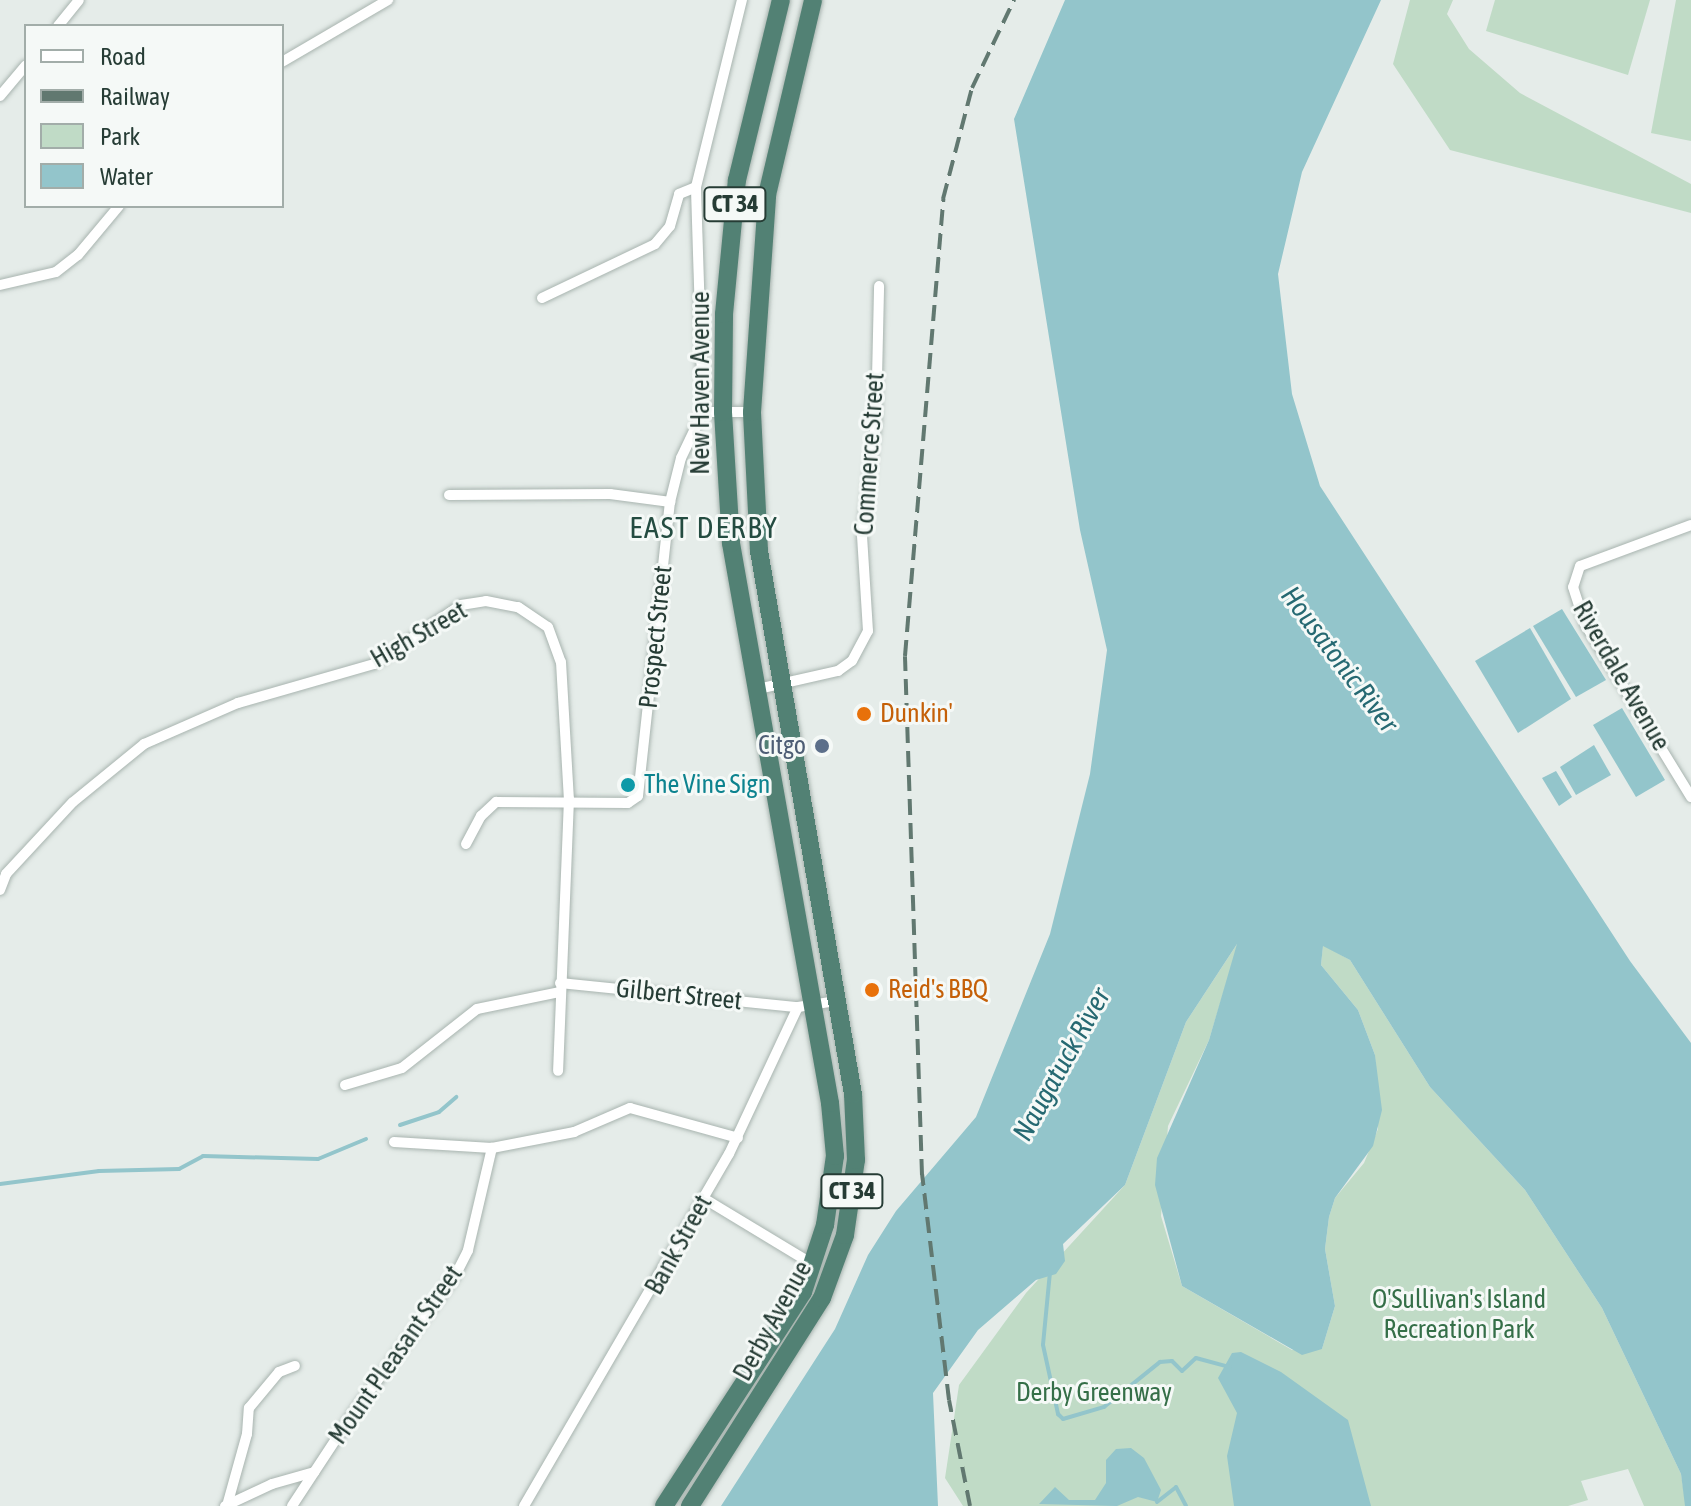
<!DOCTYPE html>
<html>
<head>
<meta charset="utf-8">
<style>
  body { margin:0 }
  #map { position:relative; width:1691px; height:1506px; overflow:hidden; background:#e5ece9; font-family:"Asap Condensed",sans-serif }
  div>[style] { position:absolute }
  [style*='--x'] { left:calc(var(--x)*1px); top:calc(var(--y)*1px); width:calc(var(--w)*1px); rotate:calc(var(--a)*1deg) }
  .green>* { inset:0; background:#c0dbc6 }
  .water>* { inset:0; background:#93c5cb }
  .stream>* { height:4px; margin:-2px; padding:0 2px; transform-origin:2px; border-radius:2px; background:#93c5cb }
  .roads { filter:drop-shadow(0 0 2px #a8b4af) drop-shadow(0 0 2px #a8b4af) }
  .minor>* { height:10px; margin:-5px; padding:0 5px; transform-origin:5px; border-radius:5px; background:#fff }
  .trunk>* { height:18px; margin:-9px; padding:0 9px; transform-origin:9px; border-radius:9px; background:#528174 }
  .rail>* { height:4px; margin-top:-2px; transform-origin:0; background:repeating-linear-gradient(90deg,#617870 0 16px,transparent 0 24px) }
  .dots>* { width:22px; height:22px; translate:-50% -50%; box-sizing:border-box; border:4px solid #f5f9f7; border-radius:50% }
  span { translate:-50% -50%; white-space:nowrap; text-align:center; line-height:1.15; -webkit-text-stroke:6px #f5f9f7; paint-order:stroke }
  .shield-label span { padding:2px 6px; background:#f5f9f7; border:2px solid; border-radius:6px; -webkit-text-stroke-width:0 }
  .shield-label { font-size:24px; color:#263c35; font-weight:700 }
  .street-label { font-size:26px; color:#263c35 }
  .food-label { font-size:26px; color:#c56008 }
  .left { translate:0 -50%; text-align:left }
  .service-label { font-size:26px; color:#4e5e75 }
  .right { translate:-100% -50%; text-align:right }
  .culture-label { font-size:26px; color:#0d838f }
  .park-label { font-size:26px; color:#356f48 }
  .water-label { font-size:28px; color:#266972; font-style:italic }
  .quarter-label { font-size:30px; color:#244c41; letter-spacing:2px }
  .legend { position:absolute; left:24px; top:24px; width:260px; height:184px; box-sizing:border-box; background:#f5f9f7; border:2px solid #a2ada9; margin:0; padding:10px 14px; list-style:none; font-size:24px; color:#263c35 }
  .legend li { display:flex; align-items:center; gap:16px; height:40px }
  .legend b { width:40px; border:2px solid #a2ada9 }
</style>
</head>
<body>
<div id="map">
  <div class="green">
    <div style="clip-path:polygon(1410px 0,1453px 0,1447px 14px,1469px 49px,1520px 93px,1691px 184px,1691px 213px,1450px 150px,1393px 64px)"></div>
    <div style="clip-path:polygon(1495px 0,1650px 0,1628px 75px,1486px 31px)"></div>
    <div style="clip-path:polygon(1676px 0,1691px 0,1691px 141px,1651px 133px)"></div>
    <div style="clip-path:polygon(1239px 941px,1209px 1040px,1168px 1126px,1161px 1216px,1182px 1286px,1292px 1350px,1322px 1349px,1335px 1306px,1325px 1249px,1329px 1217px,1335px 1198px,1364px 1163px,1378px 1129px,1375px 1055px,1358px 1010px,1321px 965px,1323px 945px,1350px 960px,1430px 1087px,1525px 1190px,1602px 1308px,1681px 1474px,1686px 1506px,1644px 1506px,1628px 1469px,1581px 1481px,1588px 1500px,1568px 1506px,963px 1506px,945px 1478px,959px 1385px,1026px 1293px,1125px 1185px,1186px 1022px)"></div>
  </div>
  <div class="water">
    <div style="clip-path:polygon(1065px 0,1381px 0,1302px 172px,1278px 274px,1292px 394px,1320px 486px,1630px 961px,1691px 1043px,1691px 1506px,1685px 1506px,1681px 1474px,1602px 1308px,1525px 1190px,1430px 1087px,1350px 960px,1323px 946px,1321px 965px,1358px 1010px,1375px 1055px,1382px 1110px,1373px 1146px,1335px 1198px,1329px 1217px,1325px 1249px,1335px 1306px,1322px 1349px,1302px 1355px,1182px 1286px,1155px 1185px,1157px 1158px,1209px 1040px,1237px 944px,1186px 1022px,1125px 1185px,1063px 1244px,1065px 1261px,1056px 1274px,1036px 1280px,978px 1330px,933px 1393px,938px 1506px,721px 1506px,835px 1329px,868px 1255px,896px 1211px,976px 1117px,1050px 934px,1090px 774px,1107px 650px,1080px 530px,1014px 119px)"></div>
    <div style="clip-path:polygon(1562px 609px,1606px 680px,1576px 697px,1533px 626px)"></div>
    <div style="clip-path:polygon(1530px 628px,1571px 699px,1518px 733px,1475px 661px)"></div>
    <div style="clip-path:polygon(1622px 708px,1665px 780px,1636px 797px,1593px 725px)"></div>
    <div style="clip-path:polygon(1594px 745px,1611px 775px,1576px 795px,1560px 767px)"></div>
    <div style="clip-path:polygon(1556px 771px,1572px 797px,1559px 806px,1542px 778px)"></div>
    <div style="clip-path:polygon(1241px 1352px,1281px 1372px,1348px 1420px,1371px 1506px,1234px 1506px,1227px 1456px,1237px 1413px,1218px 1378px,1232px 1353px)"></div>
    <div style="clip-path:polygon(1116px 1449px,1131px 1448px,1144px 1458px,1161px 1490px,1157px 1502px,1138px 1497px,1117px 1506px,1039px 1504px,1055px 1487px,1069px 1500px,1095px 1500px,1106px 1483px,1106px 1460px)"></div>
  </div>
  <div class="stream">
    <div style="--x:400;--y:1125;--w:41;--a:-18.4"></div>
    <div style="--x:439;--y:1112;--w:23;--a:-41"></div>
    <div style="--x:0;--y:1184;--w:100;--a:-7.5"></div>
    <div style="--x:99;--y:1171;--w:80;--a:-1.4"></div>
    <div style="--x:179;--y:1169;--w:27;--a:-28"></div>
    <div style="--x:203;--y:1156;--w:115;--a:1.5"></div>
    <div style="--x:318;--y:1159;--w:52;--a:-22.6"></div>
    <div style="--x:1050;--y:1272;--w:73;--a:95.5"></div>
    <div style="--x:1043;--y:1345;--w:71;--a:77.7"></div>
    <div style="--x:1058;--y:1414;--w:7;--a:45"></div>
    <div style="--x:1063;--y:1419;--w:43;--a:-16.3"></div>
    <div style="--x:1104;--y:1407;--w:72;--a:-38.8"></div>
    <div style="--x:1160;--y:1362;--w:12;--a:-5"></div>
    <div style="--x:1172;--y:1361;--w:14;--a:45"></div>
    <div style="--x:1182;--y:1371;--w:19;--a:-43"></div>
    <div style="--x:1196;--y:1358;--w:35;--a:15"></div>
    <div style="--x:1157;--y:1502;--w:24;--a:-38"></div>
    <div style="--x:1176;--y:1487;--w:21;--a:62"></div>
  </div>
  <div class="roads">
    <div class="minor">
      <div style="--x:58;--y:26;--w:33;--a:-51"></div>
      <div style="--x:282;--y:62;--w:123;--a:-30.3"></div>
      <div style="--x:0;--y:96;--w:40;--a:-50"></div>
      <div style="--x:0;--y:285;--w:57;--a:-13.1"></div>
      <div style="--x:56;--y:272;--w:28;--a:-38"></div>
      <div style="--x:78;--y:255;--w:64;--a:-50.1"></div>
      <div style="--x:542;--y:298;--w:125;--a:-25.5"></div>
      <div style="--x:655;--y:244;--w:23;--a:-50"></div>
      <div style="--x:670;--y:226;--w:33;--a:-74"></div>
      <div style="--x:679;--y:194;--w:18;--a:-22"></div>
      <div style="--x:703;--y:412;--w:225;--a:-91.8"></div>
      <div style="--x:696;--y:187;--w:193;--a:-76.2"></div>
      <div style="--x:703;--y:412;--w:49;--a:0"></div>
      <div style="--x:449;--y:495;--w:161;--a:-0.4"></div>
      <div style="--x:610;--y:494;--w:61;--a:7.6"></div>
      <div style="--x:1691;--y:525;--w:118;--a:159.7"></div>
      <div style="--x:1580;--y:566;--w:22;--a:108"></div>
      <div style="--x:1573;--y:587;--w:39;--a:72"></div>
      <div style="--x:1585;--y:624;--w:203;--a:58.5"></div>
      <div style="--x:758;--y:689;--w:82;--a:-12.7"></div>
      <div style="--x:838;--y:671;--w:17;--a:-36"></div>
      <div style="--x:852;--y:661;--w:34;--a:-62"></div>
      <div style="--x:868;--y:631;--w:96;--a:-93.6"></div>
      <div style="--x:862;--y:535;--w:114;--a:-82.9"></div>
      <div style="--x:876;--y:422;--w:136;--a:-88.7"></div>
      <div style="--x:466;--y:844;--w:32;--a:-62"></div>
      <div style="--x:481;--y:816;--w:21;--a:-43"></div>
      <div style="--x:496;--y:802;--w:132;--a:0.4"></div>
      <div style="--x:628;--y:803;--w:12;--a:-35"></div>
      <div style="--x:638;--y:796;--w:296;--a:-83.8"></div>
      <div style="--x:670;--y:502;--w:45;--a:-76"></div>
      <div style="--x:681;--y:458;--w:51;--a:-64.4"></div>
      <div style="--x:0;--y:890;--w:17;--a:-69"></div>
      <div style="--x:6;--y:874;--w:98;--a:-47.1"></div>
      <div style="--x:73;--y:802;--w:92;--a:-39.2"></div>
      <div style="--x:144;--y:744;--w:103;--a:-23.6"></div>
      <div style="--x:238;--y:703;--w:141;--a:-16"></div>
      <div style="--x:374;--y:664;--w:105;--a:-34.1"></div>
      <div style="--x:461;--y:605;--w:25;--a:-9"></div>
      <div style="--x:486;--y:601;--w:33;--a:11"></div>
      <div style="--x:518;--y:607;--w:36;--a:34"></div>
      <div style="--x:548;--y:627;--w:37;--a:70"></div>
      <div style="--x:561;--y:662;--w:137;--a:86.7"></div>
      <div style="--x:569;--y:799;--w:272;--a:92.3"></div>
      <div style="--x:560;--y:983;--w:239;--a:5.8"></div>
      <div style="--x:798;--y:1007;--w:36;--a:-9"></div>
      <div style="--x:345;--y:1085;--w:59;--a:-16.6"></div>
      <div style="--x:402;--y:1068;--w:95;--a:-38.2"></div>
      <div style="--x:477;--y:1009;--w:85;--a:-11.6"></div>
      <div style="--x:394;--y:1142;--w:98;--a:3.5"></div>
      <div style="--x:492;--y:1148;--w:84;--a:-11"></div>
      <div style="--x:574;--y:1132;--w:61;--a:-23.2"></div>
      <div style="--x:630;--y:1108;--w:112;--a:15.5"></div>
      <div style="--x:705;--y:1199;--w:127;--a:31.2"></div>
      <div style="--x:228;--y:1502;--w:71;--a:-74.4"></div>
      <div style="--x:247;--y:1434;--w:26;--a:-86"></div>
      <div style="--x:249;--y:1408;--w:47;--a:-50.2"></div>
      <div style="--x:279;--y:1372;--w:17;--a:-21"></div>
      <div style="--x:225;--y:1506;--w:52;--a:-25.1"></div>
      <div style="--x:272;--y:1484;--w:44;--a:-15.9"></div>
      <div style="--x:292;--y:1506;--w:111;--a:-56.7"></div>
      <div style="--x:353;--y:1413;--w:171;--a:-53.3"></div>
      <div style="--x:455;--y:1276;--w:29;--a:-63"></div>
      <div style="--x:468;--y:1250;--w:105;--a:-76.8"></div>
      <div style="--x:524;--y:1506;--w:407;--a:-59.8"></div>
      <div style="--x:729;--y:1154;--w:162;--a:-64.9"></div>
    </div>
    <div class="trunk">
      <div style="--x:664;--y:1506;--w:255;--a:-57"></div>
      <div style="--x:803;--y:1292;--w:71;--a:-71.8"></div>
      <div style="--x:825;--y:1225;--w:70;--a:-81.8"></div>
      <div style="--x:835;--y:1156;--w:53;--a:-95.4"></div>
      <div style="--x:830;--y:1103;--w:569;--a:-100.03"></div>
      <div style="--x:731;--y:543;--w:131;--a:-93.5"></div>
      <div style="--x:723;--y:412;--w:98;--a:-89.4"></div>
      <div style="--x:724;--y:314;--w:135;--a:-84.5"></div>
      <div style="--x:737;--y:180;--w:185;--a:-76.3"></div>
      <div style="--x:690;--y:1506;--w:246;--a:-57.6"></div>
      <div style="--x:822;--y:1298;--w:67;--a:-69.9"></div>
      <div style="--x:845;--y:1235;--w:76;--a:-81.7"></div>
      <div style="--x:856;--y:1160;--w:66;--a:-92.6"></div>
      <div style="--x:853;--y:1094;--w:551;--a:-99.82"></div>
      <div style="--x:759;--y:551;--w:139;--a:-92.9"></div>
      <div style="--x:752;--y:412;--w:218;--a:-86"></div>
      <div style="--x:767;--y:195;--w:200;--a:-76.7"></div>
    </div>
  </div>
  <div class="rail">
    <div style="--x:970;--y:1506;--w:108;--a:-101.2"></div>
    <div style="--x:949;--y:1400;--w:227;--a:-96.8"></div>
    <div style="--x:922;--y:1175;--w:519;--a:-91.88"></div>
    <div style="--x:905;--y:656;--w:459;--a:-85.2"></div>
    <div style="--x:943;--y:199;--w:115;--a:-75.4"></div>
    <div style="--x:972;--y:88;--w:98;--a:-64.5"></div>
  </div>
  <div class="dots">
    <div style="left:864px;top:714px;background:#e8710a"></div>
    <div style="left:822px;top:746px;background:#5c6f8a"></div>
    <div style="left:628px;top:785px;background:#0f9aa8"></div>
    <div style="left:872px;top:990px;background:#e8710a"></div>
  </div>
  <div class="shield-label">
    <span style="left:735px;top:204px">CT 34</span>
    <span style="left:852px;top:1191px">CT 34</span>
  </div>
  <div class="street-label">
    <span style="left:701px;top:383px;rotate:-90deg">New Haven Avenue</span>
    <span style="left:870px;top:454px;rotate:-86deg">Commerce Street</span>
    <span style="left:419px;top:635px;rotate:-30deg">High Street</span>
    <span style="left:656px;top:637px;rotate:-84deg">Prospect Street</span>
    <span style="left:1621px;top:676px;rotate:60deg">Riverdale Avenue</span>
    <span style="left:679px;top:995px;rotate:6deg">Gilbert Street</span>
    <span style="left:679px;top:1245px;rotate:-61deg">Bank Street</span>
    <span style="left:773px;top:1321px;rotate:-61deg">Derby Avenue</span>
    <span style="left:396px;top:1355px;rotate:-55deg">Mount Pleasant Street</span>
  </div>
  <div class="food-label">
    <span class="left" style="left:880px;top:714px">Dunkin'</span>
    <span class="left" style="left:888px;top:990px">Reid's BBQ</span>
  </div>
  <div class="service-label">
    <span class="right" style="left:806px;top:746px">Citgo</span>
  </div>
  <div class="culture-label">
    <span class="left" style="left:644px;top:785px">The Vine Sign</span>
  </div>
  <div class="park-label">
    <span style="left:1459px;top:1315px">O'Sullivan's Island<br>Recreation Park</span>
    <span style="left:1094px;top:1393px">Derby Greenway</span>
  </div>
  <div class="water-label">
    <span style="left:1340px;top:659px;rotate:53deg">Housatonic River</span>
    <span style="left:1061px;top:1064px;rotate:-61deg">Naugatuck River</span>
  </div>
  <div class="quarter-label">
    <span style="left:704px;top:527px">EAST DERBY</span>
  </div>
  <ul class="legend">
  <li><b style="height:10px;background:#fff"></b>Road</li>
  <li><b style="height:10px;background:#617870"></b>Railway</li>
  <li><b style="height:22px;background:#c0dbc6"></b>Park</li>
  <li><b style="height:22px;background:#93c5cb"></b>Water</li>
  </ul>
</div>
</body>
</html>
